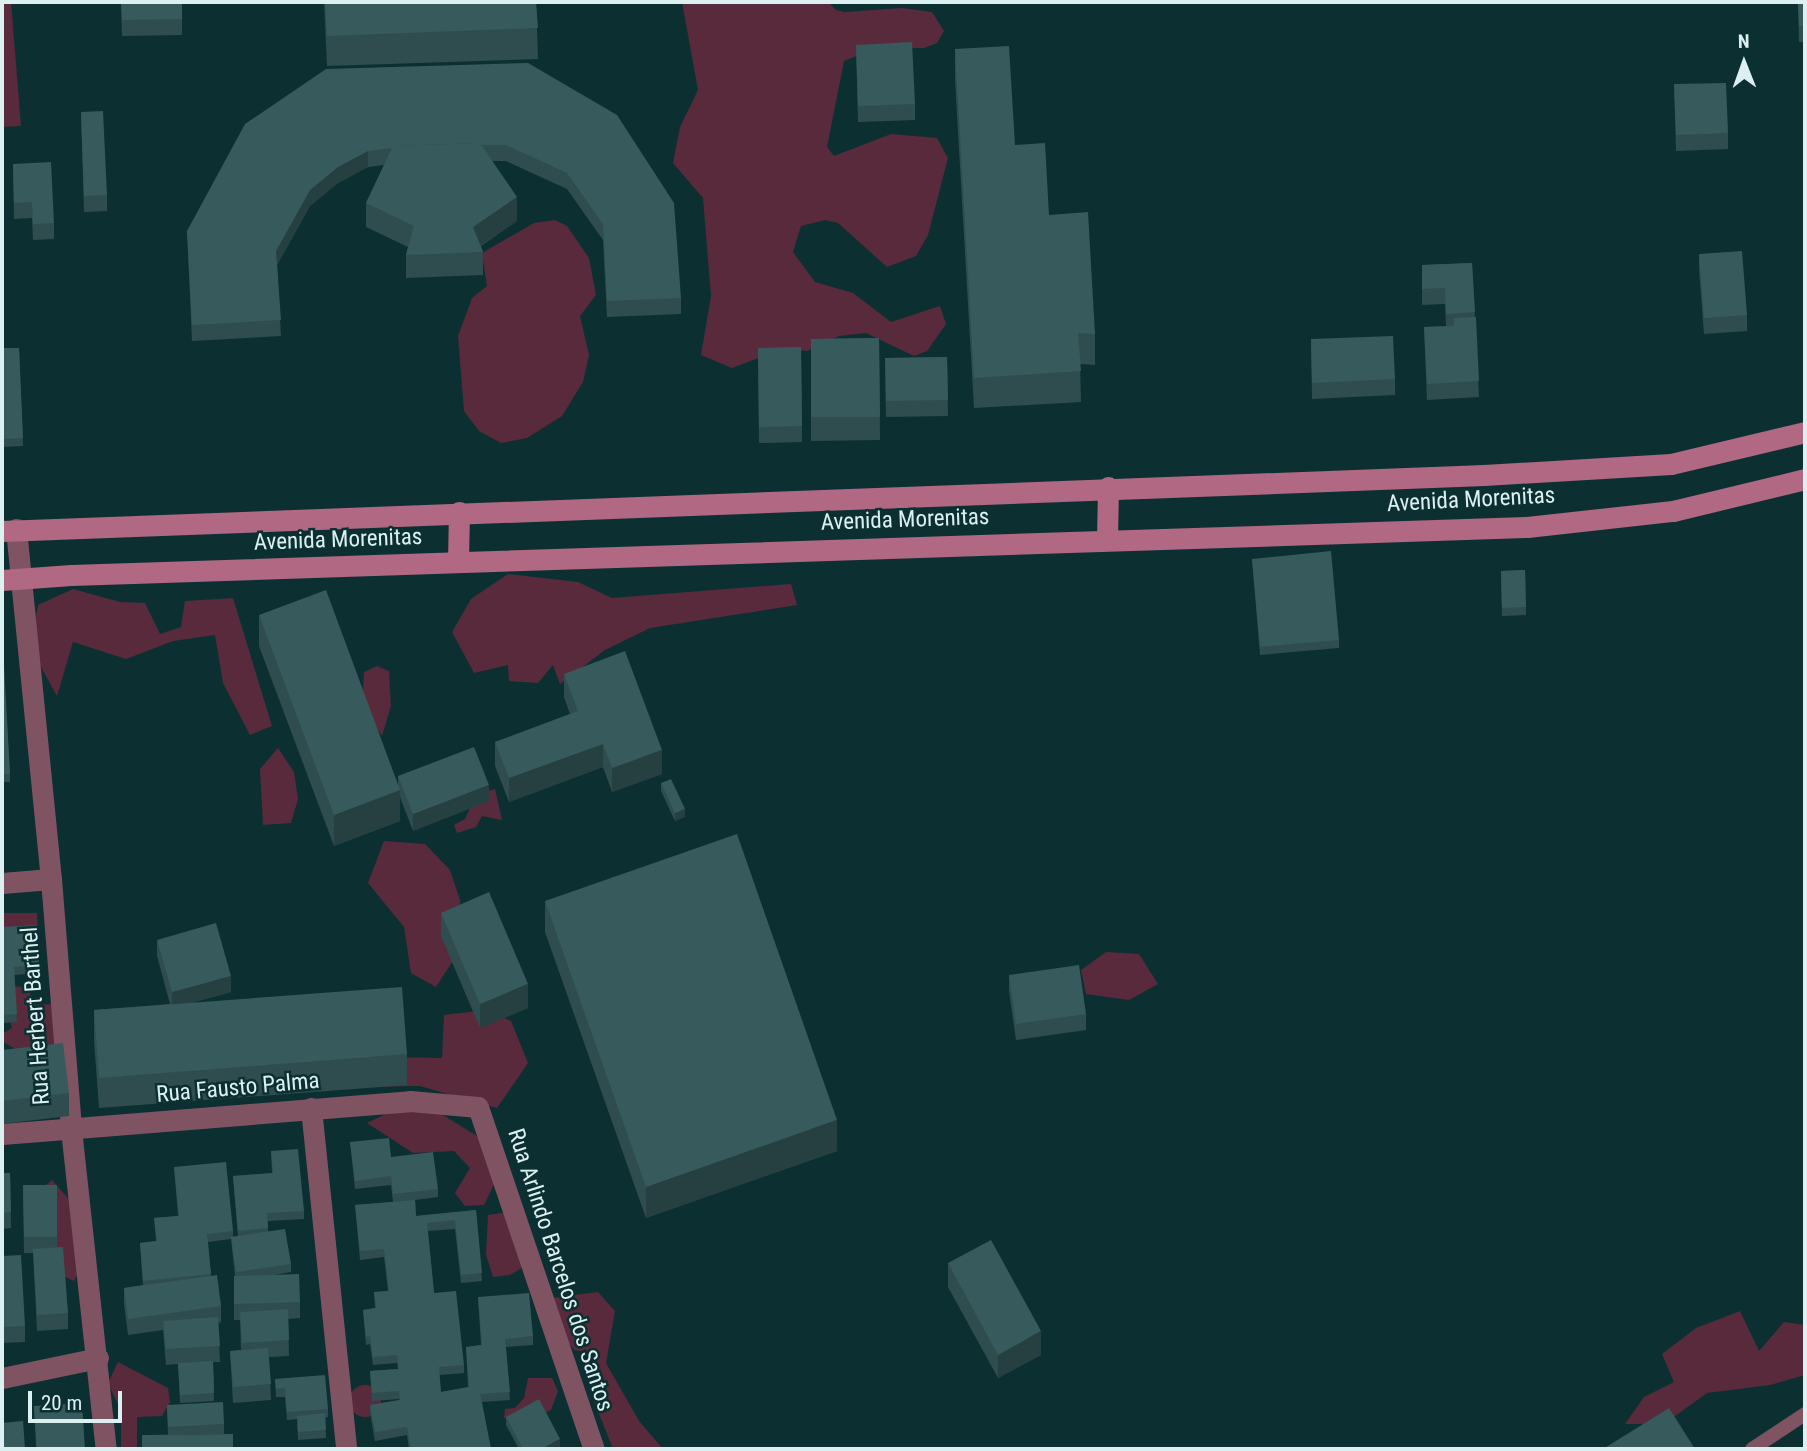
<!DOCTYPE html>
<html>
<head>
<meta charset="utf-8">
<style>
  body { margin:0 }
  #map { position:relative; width:1807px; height:1451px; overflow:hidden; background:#0c3032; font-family:"Roboto Condensed",sans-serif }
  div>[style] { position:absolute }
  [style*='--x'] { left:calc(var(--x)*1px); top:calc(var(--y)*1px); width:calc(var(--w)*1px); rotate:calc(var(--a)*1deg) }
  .green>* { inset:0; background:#582a3c }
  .round { border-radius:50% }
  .lane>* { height:14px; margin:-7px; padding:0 7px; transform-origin:7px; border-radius:7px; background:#805363 }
  .street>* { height:21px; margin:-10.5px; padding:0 10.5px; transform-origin:10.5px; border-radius:10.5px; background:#805363 }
  .secondary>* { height:21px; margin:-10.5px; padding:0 10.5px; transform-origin:10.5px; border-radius:10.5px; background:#b06883 }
  .wall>* { inset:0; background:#2f4d4f }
  .shaded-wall>* { inset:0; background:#263f40 }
  .building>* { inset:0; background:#375a5c }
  span { translate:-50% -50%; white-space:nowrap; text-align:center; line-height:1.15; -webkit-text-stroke:5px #0c3032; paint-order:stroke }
  .street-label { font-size:23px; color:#ddf0f1 }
  .frame { position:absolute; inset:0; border:4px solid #ddf0f1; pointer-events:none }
  .north { position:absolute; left:1709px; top:28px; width:70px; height:70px; -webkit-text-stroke:5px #0c3032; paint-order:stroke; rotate:359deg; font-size:19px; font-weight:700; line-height:28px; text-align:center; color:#ddf0f1 }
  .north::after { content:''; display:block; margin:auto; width:24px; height:32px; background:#ddf0f1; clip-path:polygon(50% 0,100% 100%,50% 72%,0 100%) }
  .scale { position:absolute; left:28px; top:1391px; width:94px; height:32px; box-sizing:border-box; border:4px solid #ddf0f1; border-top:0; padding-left:9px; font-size:21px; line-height:24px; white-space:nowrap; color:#ddf0f1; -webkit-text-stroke:5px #0c3032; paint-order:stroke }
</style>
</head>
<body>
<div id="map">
  <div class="green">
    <div style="clip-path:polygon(2px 2px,11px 2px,21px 126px,2px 127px)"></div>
    <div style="clip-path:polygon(682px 2px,828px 2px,836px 10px,845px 12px,902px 8px,932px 12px,944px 31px,937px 43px,924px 48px,876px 48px,844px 61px,827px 147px,834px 156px,891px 134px,937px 138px,948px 158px,928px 235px,916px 256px,887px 267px,838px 223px,825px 220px,801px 226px,793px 252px,815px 282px,853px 293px,891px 322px,940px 306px,946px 324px,927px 351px,914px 356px,866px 333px,839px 336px,807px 351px,782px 349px,732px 368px,701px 355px,711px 296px,703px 198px,673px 163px,680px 127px,698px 90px)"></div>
    <div style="clip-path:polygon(555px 220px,567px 226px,589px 258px,596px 295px,580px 316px,589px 355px,583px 382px,562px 416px,527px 438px,501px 443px,479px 431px,464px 411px,458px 336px,472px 298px,487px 286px,482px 253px,534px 223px)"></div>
    <div style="clip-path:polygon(508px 574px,578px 582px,612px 598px,791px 584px,797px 605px,650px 628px,605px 650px,560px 684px,553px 665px,538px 683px,509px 681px,508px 665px,474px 673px,452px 632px,471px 599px)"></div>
    <div style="clip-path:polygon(73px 589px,120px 602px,145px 603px,160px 634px,181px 627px,185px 601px,233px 598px,272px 726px,250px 735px,223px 683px,215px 635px,173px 641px,126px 659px,73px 642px,57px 696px,30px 647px,38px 605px)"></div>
    <div style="clip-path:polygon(377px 666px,389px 671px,391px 706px,382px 736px,362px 706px,364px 672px)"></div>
    <div style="clip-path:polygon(278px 748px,294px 772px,298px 799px,291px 823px,263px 825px,260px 769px)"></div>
    <div style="clip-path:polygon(495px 789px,502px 820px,482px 816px,476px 827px,457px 833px,454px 825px,465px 819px,476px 795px)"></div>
    <div style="clip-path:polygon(384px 841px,425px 844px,450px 870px,460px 900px,461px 948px,436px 987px,411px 973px,404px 927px,368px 883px)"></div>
    <div style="clip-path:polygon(2px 913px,37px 913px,38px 929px,2px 941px)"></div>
    <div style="clip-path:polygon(1106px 952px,1139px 954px,1158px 984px,1129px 1000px,1086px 994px,1081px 970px)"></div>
    <div style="clip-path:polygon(6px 985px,28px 988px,34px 1005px,52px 1004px,59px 1044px,21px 1052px,3px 1042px,2px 1058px,2px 1034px,12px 1028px,5px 1010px)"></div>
    <div style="clip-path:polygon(486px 1010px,511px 1021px,528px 1063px,497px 1108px,420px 1086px,354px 1087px,391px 1057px,442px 1058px,444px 1015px)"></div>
    <div style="clip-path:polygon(402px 1106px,438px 1112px,477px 1136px,497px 1178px,484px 1205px,465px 1206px,455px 1193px,470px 1168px,454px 1151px,413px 1153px,367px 1123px)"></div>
    <div style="clip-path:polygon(52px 1180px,79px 1211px,85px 1261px,74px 1281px,43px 1267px,29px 1200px)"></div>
    <div style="clip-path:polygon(507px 1212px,525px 1266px,510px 1275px,493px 1277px,486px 1255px,488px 1215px)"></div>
    <div style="clip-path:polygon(598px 1292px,615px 1311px,606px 1363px,639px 1421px,663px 1449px,613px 1449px,594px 1401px,589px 1376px,597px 1368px,585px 1352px,574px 1350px,559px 1331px,551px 1298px)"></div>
    <div style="clip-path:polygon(1740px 1311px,1759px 1351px,1784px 1322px,1805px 1325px,1805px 1375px,1770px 1385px,1707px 1393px,1664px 1424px,1625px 1424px,1644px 1397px,1674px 1382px,1662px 1354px,1696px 1328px)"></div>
    <div style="clip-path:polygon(118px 1362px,168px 1388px,170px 1402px,162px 1416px,137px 1417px,137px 1449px,121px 1449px,121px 1411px,108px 1383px)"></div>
    <div style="clip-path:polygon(528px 1378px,552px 1378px,558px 1391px,551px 1410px,515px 1429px,504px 1417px,505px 1409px,515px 1408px,524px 1398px)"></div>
    <div class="round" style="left:349px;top:1385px;width:32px;height:32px"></div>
  </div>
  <div class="lane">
    <div style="--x:1752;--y:1449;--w:64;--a:-33.4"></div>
  </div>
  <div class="street">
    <div style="--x:16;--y:529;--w:352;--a:84.3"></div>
    <div style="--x:51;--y:879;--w:251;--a:85.4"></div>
    <div style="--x:71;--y:1129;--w:322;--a:83.8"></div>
    <div style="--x:2;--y:883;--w:49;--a:-4.7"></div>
    <div style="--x:311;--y:1108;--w:343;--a:84.1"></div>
    <div style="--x:2;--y:1134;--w:409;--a:-4.6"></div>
    <div style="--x:410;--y:1101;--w:68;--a:5"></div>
    <div style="--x:478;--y:1107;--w:361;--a:71.3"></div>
    <div style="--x:2;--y:1378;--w:98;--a:-11.8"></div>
  </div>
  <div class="secondary">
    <div style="--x:2;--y:531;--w:1483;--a:-2.16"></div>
    <div style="--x:1484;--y:475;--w:187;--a:-3.4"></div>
    <div style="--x:1671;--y:464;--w:138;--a:-13.4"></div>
    <div style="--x:1107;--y:540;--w:53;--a:-88.9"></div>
    <div style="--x:458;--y:562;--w:50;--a:-88.9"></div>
    <div style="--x:2;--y:580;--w:69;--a:-4.1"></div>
    <div style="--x:71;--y:575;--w:1457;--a:-1.89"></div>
    <div style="--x:1527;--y:527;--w:147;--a:-6.3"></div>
    <div style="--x:1673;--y:511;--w:136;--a:-13.6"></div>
  </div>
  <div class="wall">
    <div style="clip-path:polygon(121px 2px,182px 2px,182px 35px,122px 36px)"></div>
    <div style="clip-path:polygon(324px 2px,536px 2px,538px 59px,327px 66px)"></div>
    <div style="clip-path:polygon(1798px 2px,1805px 2px,1805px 82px,1804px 42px,1799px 42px)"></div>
    <div style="clip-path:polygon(856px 45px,915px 104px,915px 120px,858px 122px)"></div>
    <div style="clip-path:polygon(955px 49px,1015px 145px,1049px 215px,1095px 334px,1095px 365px,1080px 364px,1081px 402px,974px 408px,955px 80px)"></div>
    <div style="clip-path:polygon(528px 63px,681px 298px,681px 314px,607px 317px,603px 240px,567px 189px,506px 161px,492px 161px,517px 221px,481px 246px,483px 252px,483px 275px,406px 278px,406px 255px,408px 247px,366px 227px,366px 203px,384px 165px,368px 167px,338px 183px,310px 206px,277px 265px,281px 336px,192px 341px,187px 231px)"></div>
    <div style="clip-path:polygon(1674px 84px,1728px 133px,1728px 149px,1676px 151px)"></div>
    <div style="clip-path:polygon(81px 112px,107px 195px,107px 211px,84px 212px)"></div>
    <div style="clip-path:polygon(13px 164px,54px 223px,54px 239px,33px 240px,32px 218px,14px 219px)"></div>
    <div style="clip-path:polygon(1699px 254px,1747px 315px,1747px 331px,1704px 334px,1699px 270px)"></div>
    <div style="clip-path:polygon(1472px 263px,1479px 397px,1427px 400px,1424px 327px,1446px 326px,1445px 304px,1422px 305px,1422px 265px)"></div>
    <div style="clip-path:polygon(879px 338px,880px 440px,811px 441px,811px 339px)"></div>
    <div style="clip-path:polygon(1311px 339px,1395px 379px,1395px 395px,1312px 399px)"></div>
    <div style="clip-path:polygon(801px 347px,802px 442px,759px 443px,758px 348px)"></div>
    <div style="clip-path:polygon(2px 348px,19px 348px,23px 446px,2px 447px)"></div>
    <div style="clip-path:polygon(947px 357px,948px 416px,886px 417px,885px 358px)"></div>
    <div style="clip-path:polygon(1252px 559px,1339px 640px,1339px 648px,1260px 655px)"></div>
    <div style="clip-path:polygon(1525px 570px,1526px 615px,1502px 616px,1501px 571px)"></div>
    <div style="clip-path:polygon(259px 615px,398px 785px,398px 776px,489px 801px,413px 831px,400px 797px,400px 821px,334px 846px,259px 646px)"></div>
    <div style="clip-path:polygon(2px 647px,10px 774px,10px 782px,2px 782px)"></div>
    <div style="clip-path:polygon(564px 674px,662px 774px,612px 792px,603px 767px,509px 802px,495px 766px,495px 742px,570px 714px,564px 697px)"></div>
    <div style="clip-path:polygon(661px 783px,685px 817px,675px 821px,661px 791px)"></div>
    <div style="clip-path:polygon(545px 901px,837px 1151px,646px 1218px,545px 932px)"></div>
    <div style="clip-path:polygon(441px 913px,528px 1008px,480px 1028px,441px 936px)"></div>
    <div style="clip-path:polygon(2px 927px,39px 965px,39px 973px,14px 975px,17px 1022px,2px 1023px)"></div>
    <div style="clip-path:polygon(157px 940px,231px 992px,191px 1003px,407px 1054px,407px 1085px,99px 1108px,94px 1041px,94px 1010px,170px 1004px,157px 956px)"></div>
    <div style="clip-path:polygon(1009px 975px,1086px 1014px,1086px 1030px,1016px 1040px,1009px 991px)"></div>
    <div style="clip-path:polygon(2px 1050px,69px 1093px,69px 1116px,2px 1124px)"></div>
    <div style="clip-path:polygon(350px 1142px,391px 1157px,438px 1189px,438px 1197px,415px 1200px,416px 1216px,476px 1210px,482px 1281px,461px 1283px,455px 1229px,428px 1231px,434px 1293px,464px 1365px,464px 1373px,439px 1375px,441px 1392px,468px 1387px,466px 1347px,481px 1345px,478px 1297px,533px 1336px,533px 1345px,506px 1347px,510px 1400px,482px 1402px,491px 1449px,409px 1449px,407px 1435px,375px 1441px,370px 1413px,370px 1405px,399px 1400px,399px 1399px,372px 1401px,370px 1371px,398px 1369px,397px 1363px,373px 1365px,370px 1344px,366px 1345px,363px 1310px,375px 1308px,374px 1292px,388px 1291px,384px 1257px,360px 1260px,355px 1205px,393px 1202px,391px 1185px,355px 1189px)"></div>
    <div style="clip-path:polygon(271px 1151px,304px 1211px,304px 1219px,268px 1221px,268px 1231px,291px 1264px,291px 1272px,274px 1275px,300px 1302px,300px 1318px,288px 1319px,289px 1356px,269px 1357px,271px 1400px,233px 1403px,230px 1351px,241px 1350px,240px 1320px,234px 1320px,234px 1276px,235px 1276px,231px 1239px,208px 1242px,211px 1276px,221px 1306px,221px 1322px,218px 1323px,220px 1362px,213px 1362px,214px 1401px,180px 1403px,178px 1364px,166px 1365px,163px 1330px,128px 1335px,124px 1304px,124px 1288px,143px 1285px,140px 1243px,156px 1241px,154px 1218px,178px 1216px,174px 1167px,233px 1231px,233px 1237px,238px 1236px,233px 1176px,272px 1173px)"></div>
    <div style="clip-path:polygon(2px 1173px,10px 1173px,11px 1228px,2px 1229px)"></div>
    <div style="clip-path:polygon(23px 1185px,57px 1185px,57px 1248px,68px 1313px,68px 1329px,37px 1331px,33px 1253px,24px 1253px)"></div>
    <div style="clip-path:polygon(2px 1256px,25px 1326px,25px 1342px,2px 1343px)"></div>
    <div style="clip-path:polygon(948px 1263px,1041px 1355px,998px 1378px,948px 1287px)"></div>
    <div style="clip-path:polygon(275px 1379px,328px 1409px,328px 1417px,325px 1418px,326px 1438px,298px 1440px,297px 1419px,287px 1420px,285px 1397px,276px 1397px)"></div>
    <div style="clip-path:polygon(167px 1405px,224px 1424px,224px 1434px,168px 1435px)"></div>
    <div style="clip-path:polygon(34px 1406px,85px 1449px,36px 1449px)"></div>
    <div style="clip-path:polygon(506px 1417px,560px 1447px,556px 1449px,519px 1449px,506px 1425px)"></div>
  </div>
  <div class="shaded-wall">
    <div style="clip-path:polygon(368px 151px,368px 167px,338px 183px,310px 206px,276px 267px,276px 251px,310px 190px,338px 167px)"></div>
    <div style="clip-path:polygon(517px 197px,517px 221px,473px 250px,473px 227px)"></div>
    <div style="clip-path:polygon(603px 744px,603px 767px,509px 802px,509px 778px)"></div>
    <div style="clip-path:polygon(662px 750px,662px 774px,612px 792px,612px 768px)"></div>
    <div style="clip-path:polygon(489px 785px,489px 801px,413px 831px,413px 814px)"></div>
    <div style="clip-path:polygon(400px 790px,400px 821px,334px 846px,334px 815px)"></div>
    <div style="clip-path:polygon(685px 809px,685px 817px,675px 821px,675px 813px)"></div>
    <div style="clip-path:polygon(231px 976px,231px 992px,172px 1008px,172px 992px)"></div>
    <div style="clip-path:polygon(528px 984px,528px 1008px,480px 1028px,480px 1004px)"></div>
    <div style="clip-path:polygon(837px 1120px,837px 1151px,646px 1218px,646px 1187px)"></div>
    <div style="clip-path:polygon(1041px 1331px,1041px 1355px,998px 1378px,998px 1355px)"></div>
    <div style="clip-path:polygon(560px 1439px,560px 1447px,556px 1449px,541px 1449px)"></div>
  </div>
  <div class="building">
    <div style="clip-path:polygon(121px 2px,182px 2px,182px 19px,122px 20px)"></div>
    <div style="clip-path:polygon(325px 2px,536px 2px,538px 28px,327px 36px)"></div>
    <div style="clip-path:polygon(1798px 2px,1805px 2px,1805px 26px,1799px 26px)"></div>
    <div style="clip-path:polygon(912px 42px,915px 104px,858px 106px,856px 45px)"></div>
    <div style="clip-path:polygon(1009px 46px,1015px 145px,1045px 143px,1049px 215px,1088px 212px,1095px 334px,1078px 333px,1081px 371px,974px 378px,955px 49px)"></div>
    <div style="clip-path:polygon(528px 63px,617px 115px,674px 203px,681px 298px,607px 301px,603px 224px,567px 173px,506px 145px,481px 145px,480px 143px,393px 146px,392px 148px,368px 151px,338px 167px,310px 190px,276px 251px,281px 320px,192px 325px,187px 231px,245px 124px,326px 69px)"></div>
    <div style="clip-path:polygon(1726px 83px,1728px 133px,1676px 135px,1674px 84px)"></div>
    <div style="clip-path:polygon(103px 111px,107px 195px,84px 196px,81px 112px)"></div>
    <div style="clip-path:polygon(480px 143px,517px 197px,473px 227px,483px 252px,406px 255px,414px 226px,366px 203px,393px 146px)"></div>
    <div style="clip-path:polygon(51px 162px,54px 223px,33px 224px,32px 202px,14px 203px,13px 164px)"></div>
    <div style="clip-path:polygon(1742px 251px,1747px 315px,1704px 318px,1699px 254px)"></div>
    <div style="clip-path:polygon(1472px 263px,1475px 312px,1446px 314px,1445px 288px,1422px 289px,1422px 265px)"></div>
    <div style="clip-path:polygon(1476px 317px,1479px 381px,1427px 384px,1424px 327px,1454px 326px,1454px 318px)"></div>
    <div style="clip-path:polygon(1393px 336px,1395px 379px,1312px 383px,1311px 339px)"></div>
    <div style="clip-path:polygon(879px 338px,880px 417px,811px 417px,811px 339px)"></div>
    <div style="clip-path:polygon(801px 347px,802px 426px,759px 427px,758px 348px)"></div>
    <div style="clip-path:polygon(2px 348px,19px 348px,23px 438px,2px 439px)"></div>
    <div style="clip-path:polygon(947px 357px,948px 400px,886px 401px,885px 358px)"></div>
    <div style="clip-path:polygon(1331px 551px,1339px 640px,1260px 647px,1252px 559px)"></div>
    <div style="clip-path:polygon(1525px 570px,1526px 607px,1502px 608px,1501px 571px)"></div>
    <div style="clip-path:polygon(326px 590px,400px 790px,334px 815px,259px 615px)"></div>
    <div style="clip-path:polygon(2px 647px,3px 647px,10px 774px,2px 774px)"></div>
    <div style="clip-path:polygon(625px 651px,662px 750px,612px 768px,603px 744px,509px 778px,495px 742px,578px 711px,564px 674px)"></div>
    <div style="clip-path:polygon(474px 747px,489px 785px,413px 814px,398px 776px)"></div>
    <div style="clip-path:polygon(671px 779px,685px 809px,675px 813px,661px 783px)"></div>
    <div style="clip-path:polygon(737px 834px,837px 1120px,646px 1187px,545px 901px)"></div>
    <div style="clip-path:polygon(489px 892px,528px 984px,480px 1004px,441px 913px)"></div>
    <div style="clip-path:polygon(216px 923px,231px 976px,172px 992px,157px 940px)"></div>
    <div style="clip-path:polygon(36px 925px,39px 965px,14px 967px,17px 1014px,2px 1015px,2px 927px)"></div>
    <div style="clip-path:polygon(1079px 965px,1086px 1014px,1016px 1024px,1009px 975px)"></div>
    <div style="clip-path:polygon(402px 987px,407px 1054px,99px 1078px,94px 1010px)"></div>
    <div style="clip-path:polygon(63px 1043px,69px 1093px,2px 1101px,2px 1050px)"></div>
    <div style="clip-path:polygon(389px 1138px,391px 1157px,433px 1152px,438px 1189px,393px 1194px,391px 1176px,355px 1181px,350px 1142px)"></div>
    <div style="clip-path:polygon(298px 1149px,304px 1211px,267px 1213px,268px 1228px,238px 1231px,233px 1176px,273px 1173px,271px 1151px)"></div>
    <div style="clip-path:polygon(226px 1162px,233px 1231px,207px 1234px,211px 1274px,143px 1281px,140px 1243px,157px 1241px,154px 1218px,179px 1216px,174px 1167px)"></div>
    <div style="clip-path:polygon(2px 1173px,10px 1173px,11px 1212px,2px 1213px)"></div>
    <div style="clip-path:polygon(23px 1185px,57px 1185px,57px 1237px,24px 1237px)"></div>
    <div style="clip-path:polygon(415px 1200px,416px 1216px,476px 1210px,482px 1273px,461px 1275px,455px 1220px,427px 1223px,434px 1293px,456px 1291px,464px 1365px,439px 1367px,441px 1392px,469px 1387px,466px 1347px,482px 1345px,478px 1297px,529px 1293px,533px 1336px,505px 1339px,510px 1392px,480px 1394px,491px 1449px,411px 1449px,407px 1427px,375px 1432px,370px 1405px,400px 1400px,399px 1391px,372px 1393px,370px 1371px,399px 1369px,397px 1355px,373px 1357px,370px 1336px,366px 1337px,363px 1310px,376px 1308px,374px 1292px,389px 1291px,384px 1249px,360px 1251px,355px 1205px)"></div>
    <div style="clip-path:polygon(285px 1229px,291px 1264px,236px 1272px,231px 1237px)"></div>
    <div style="clip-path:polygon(991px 1240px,1041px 1331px,998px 1355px,948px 1263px)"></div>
    <div style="clip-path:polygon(63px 1247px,68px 1313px,37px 1315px,33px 1249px)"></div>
    <div style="clip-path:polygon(21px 1255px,25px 1326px,2px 1327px,2px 1256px)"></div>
    <div style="clip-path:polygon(299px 1274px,300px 1302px,234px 1304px,234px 1276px)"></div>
    <div style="clip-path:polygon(217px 1275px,221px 1306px,128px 1319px,124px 1288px)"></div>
    <div style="clip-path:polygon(288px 1309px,289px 1340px,242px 1343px,240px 1312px)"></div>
    <div style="clip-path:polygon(218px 1317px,220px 1346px,166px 1349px,163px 1321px)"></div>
    <div style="clip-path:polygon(268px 1348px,271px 1384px,233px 1387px,230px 1351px)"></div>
    <div style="clip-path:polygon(213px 1361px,214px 1393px,180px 1395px,178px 1363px)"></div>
    <div style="clip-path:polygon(325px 1375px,328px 1409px,287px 1412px,285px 1388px,276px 1389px,275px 1379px)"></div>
    <div style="clip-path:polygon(539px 1399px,560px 1439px,541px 1449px,523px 1449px,506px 1417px)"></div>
    <div style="clip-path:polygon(223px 1402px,224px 1424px,168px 1427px,167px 1405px)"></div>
    <div style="clip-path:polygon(82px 1403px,85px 1449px,37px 1449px,34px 1406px)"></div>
    <div style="clip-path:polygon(1669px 1408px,1695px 1449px,1603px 1449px)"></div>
    <div style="clip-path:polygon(325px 1413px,326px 1430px,298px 1432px,297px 1416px)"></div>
    <div style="clip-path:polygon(23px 1421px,25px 1449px,2px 1449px,2px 1423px)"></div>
    <div style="clip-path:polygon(233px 1434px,233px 1449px,142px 1449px,142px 1435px)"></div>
  </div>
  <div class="street-label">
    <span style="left:1471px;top:500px;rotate:-3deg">Avenida Morenitas</span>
    <span style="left:905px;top:520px;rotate:-2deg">Avenida Morenitas</span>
    <span style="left:338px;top:540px;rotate:-2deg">Avenida Morenitas</span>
    <span style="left:36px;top:1016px;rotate:-94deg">Rua Herbert Barthel</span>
    <span style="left:238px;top:1088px;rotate:-5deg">Rua Fausto Palma</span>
    <span style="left:560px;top:1270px;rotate:72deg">Rua Arlindo Barcelos dos Santos</span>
  </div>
  <div class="frame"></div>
  <div class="north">N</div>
  <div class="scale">20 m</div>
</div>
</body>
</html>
